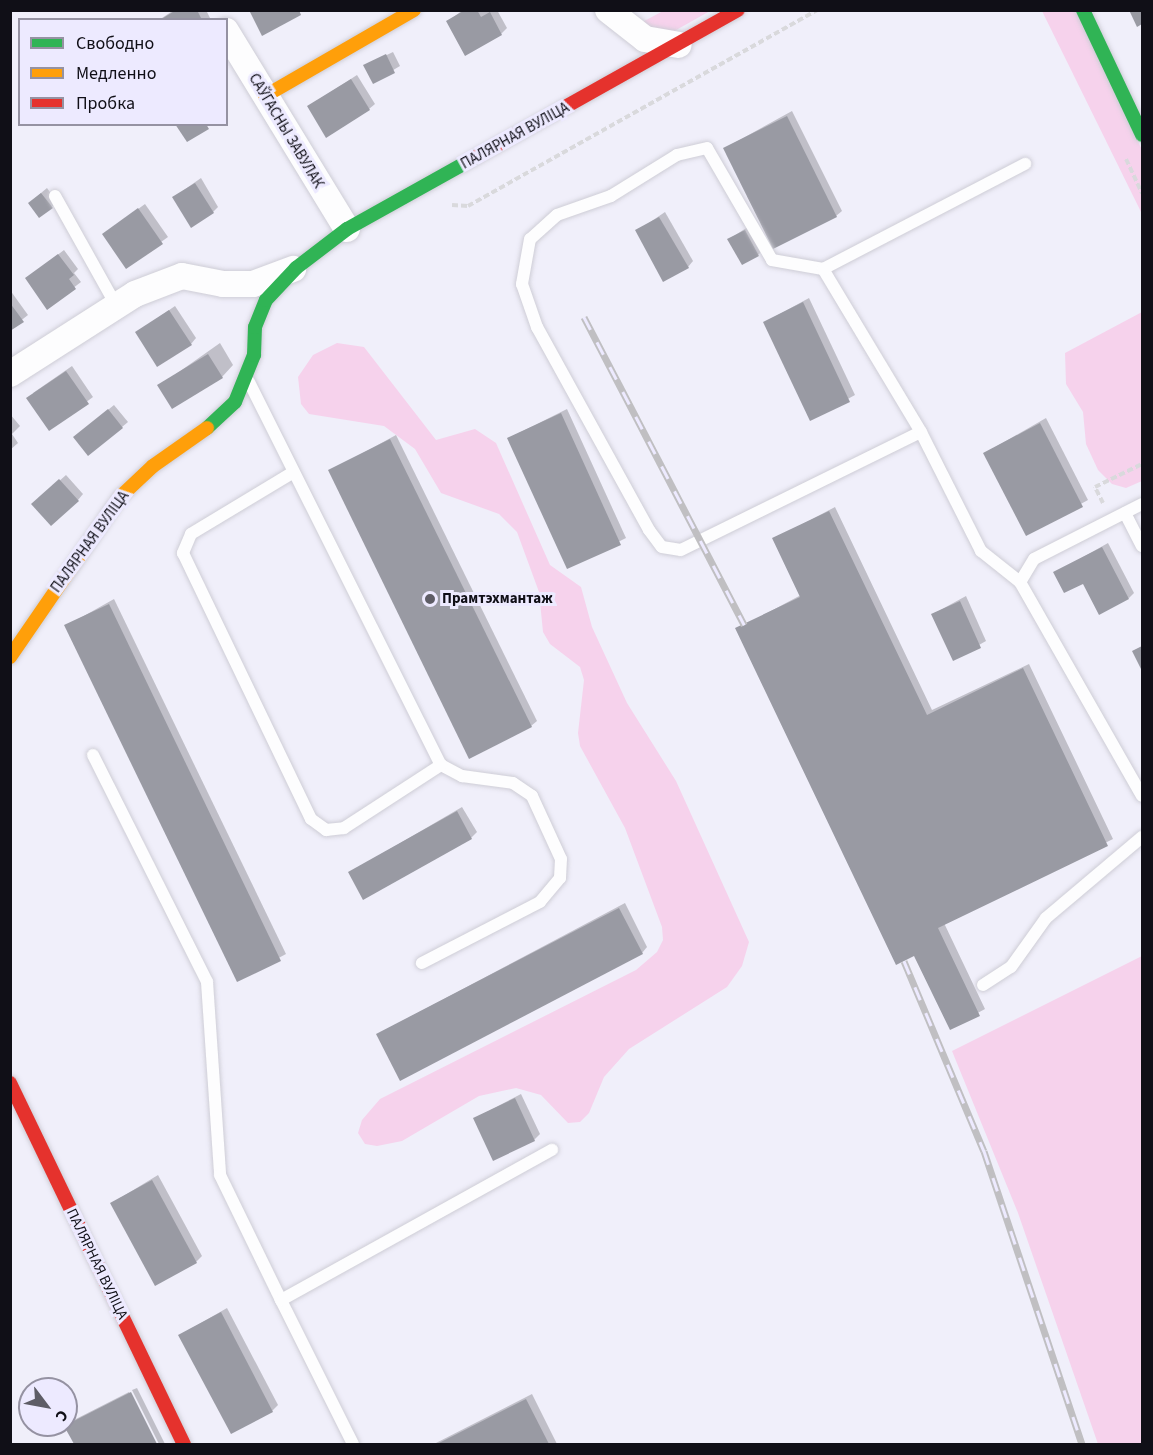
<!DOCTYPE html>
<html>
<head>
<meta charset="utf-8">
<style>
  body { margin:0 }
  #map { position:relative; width:1153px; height:1455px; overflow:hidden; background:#f0effa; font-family:"Source Sans 3",sans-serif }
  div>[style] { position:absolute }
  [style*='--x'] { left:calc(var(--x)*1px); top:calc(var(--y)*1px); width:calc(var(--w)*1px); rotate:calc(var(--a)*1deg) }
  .green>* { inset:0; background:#f6d2ec }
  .shadow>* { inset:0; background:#0003 }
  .building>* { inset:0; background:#999aa3 }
  .path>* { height:4px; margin-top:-2px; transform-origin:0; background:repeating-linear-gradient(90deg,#d9d9dc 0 6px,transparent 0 9px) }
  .roads { filter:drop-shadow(0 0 2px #cecdd6) drop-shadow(0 0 2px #cecdd6) }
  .lane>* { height:12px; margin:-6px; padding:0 6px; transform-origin:6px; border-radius:6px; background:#fdfdfe }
  .street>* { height:26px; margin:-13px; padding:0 13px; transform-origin:13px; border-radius:13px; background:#fdfdfe }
  .fast>* { height:14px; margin:-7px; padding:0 7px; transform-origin:7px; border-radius:7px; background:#30b455 }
  .slow>* { height:14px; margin:-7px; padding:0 7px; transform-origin:7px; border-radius:7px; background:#ff9f0a }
  .jam>* { height:14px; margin:-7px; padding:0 7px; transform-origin:7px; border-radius:7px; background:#e5322d }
  .rail>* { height:7px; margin-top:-3.5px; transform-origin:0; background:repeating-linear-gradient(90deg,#edeaff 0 14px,#c0bfc2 0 28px); box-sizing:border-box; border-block:2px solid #c0bfc2 }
  .dots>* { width:16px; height:16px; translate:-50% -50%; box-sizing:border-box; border:3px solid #edeaff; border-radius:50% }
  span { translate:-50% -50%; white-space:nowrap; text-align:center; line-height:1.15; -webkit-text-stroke:6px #edeaff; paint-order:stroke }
  .street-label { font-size:15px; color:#100f17 }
  .poi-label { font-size:15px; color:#100f17; font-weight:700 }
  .left { translate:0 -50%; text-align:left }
  .frame { position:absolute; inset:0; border:12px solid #100f17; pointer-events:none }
  .legend { position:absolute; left:18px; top:18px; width:210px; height:108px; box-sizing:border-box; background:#edeaff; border:2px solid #9592a2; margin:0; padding:8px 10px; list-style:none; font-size:18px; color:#100f17 }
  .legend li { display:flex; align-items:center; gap:12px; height:30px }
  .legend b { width:30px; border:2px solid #9592a2 }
  .north { position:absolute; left:18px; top:1377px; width:60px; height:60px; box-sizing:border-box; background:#edeaff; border:2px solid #9592a2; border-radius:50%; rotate:122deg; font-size:16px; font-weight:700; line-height:24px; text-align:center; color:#100f17 }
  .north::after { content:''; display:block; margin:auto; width:21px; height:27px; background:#5e5d66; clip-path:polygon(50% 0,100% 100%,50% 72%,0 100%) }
</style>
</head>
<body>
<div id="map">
  <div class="green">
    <div style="clip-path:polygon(663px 11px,710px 11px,669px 34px,635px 26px)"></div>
    <div style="clip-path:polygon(1042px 11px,1077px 11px,1142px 150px,1142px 214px)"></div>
    <div style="clip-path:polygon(1142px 312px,1142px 481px,1126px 488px,1112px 484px,1098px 470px,1086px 444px,1083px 412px,1066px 384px,1065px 353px)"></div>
    <div style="clip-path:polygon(337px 343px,364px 347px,436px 440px,475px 429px,496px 443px,550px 565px,581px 587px,592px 627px,627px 703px,676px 781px,749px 942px,742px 966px,727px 987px,629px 1049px,604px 1077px,589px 1113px,580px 1122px,568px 1123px,541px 1095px,516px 1088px,479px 1096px,402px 1141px,377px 1146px,365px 1144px,358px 1133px,362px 1120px,380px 1099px,636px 970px,657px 952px,663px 940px,662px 927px,625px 828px,580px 746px,578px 733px,584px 680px,580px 667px,550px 644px,543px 632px,539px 592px,517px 532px,499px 514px,441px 493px,415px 449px,384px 426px,309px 414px,301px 404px,298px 377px,313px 355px)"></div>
    <div style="clip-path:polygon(1142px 956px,1142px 1444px,1098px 1444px,1018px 1213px,952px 1051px)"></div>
  </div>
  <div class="shadow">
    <div style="clip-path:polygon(174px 10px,206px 10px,211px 20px,159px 20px)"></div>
    <div style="clip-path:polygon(463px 10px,497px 10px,507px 28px,501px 34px,448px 21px)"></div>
    <div style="clip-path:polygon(393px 52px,400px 66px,373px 82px,364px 66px)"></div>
    <div style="clip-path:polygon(357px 75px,375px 104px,369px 109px,309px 106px)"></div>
    <div style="clip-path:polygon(792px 111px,842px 211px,836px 216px,725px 148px)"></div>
    <div style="clip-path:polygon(201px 178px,218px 207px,213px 212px,174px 197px)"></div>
    <div style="clip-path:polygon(47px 188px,57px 202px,52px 207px,35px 198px)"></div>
    <div style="clip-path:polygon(145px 204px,168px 237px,126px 267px,104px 234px)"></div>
    <div style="clip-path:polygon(665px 212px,693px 261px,688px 267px,637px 231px)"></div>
    <div style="clip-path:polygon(751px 225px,764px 249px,758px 255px,729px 239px)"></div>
    <div style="clip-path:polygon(64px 250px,78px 269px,74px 273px,81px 282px,47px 308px,27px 278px)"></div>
    <div style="clip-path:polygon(10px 290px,28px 315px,10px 329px)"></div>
    <div style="clip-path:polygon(809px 298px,855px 395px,811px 419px,765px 322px)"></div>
    <div style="clip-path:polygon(175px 306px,196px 338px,191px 344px,136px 333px)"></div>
    <div style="clip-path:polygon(220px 343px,233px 365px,222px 377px,159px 386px)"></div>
    <div style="clip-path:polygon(72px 366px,93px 397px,50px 429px,33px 393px)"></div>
    <div style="clip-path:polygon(114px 405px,128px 422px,122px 427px,81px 432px)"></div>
    <div style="clip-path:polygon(567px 409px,626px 538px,568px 567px,509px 438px)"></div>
    <div style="clip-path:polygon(10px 414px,20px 426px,12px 434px,18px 443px,10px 450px)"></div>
    <div style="clip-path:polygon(1046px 418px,1088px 500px,1026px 534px,985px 453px)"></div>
    <div style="clip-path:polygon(396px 435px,537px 721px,531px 726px,330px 471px)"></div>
    <div style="clip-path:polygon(66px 475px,83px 494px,78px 500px,39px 499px)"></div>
    <div style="clip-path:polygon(835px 507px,932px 710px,1029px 664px,1113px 839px,944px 923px,985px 1009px,950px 1028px,915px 954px,737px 629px,801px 595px,774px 539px)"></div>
    <div style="clip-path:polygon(1108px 543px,1134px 593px,1129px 598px,1055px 573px)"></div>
    <div style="clip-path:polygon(966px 596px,986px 641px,954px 659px,933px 614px)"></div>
    <div style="clip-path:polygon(114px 599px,286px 954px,238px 980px,66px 626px)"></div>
    <div style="clip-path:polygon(462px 807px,477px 832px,471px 838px,349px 873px)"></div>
    <div style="clip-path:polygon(625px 903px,647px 947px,642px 953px,378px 1034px)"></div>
    <div style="clip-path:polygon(521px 1094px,540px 1134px,534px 1140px,475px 1118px)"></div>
    <div style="clip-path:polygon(158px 1175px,202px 1256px,196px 1262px,112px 1203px)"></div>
    <div style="clip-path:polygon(227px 1308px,278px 1405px,272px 1411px,180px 1335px)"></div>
    <div style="clip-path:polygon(137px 1388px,165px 1444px,159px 1444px,132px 1390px)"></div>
    <div style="clip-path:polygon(129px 1392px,156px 1444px,75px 1444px,66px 1426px,72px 1421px)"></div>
    <div style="clip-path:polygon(532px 1394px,557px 1444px,434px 1444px)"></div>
  </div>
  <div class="building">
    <div style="clip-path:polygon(176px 10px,197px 10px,202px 20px,160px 20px)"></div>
    <div style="clip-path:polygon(249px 10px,299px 10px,301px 15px,262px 36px)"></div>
    <div style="clip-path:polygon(465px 10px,477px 10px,481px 17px,490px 12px,502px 35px,465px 56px,446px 21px)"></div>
    <div style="clip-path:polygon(1129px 10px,1142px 10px,1142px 24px,1137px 27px)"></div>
    <div style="clip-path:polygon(386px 54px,395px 73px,373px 84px,363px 65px)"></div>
    <div style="clip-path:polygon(351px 79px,370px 110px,326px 138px,307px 106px)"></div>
    <div style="clip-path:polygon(787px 116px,837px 217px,773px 249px,723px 148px)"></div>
    <div style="clip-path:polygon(175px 124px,206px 124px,209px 129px,187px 142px)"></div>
    <div style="clip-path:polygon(195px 183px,214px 213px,191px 228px,172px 197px)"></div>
    <div style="clip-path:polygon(41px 193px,53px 208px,39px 218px,28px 203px)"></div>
    <div style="clip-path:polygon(138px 208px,163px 244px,126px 269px,102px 234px)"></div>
    <div style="clip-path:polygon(659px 217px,689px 268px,663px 282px,635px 230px)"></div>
    <div style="clip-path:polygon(745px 230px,759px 256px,742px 265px,727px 239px)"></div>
    <div style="clip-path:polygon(58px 254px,74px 275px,69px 279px,76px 289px,47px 310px,25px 278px)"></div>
    <div style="clip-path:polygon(803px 302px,850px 402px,810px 421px,763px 322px)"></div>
    <div style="clip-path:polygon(10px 303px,24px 322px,10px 331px)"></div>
    <div style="clip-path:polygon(169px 310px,192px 345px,157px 367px,135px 332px)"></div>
    <div style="clip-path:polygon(208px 354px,223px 378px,172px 409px,157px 385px)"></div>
    <div style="clip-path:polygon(66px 371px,89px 404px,49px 431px,26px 398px)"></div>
    <div style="clip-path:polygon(108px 409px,123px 428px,88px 456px,73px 437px)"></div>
    <div style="clip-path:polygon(561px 413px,621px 545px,567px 569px,507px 438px)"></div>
    <div style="clip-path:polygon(1040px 423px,1083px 507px,1026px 536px,983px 453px)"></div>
    <div style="clip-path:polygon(390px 439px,532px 727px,469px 759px,328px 470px)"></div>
    <div style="clip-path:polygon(59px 479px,79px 501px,51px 526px,31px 504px)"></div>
    <div style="clip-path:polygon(829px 511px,927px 715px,1023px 668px,1108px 846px,938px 928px,980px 1016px,950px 1030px,914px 956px,896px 965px,735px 628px,800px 597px,772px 538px)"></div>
    <div style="clip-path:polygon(1102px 547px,1129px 599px,1099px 615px,1083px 584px,1064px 593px,1053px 572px)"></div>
    <div style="clip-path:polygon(960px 601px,981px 648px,953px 661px,931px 614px)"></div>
    <div style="clip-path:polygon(109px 604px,281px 961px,237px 982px,64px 625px)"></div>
    <div style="clip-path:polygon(1142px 646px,1142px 671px,1132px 651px)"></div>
    <div style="clip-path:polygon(457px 811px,472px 839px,363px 900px,348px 872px)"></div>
    <div style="clip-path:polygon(619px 908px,643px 954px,400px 1081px,376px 1034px)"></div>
    <div style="clip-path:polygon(515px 1098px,535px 1141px,493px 1161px,473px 1118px)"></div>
    <div style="clip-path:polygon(152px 1180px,197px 1263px,155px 1286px,110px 1203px)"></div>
    <div style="clip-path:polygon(221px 1312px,273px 1412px,231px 1434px,178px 1335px)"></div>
    <div style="clip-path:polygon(131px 1392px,157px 1444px,74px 1444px,64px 1426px)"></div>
    <div style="clip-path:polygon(526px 1399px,549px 1444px,437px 1444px)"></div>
  </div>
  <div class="path">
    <div style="--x:1126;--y:159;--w:38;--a:65"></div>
    <div style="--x:452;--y:205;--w:16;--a:4"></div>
    <div style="--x:468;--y:206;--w:400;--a:-29.3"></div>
    <div style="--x:1103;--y:503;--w:18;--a:-117"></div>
    <div style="--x:1095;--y:487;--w:52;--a:-26.1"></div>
  </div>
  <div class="roads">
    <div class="lane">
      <div style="--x:55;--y:196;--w:125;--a:60.8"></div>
      <div style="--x:823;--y:269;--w:52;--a:-170"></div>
      <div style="--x:772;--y:260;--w:129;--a:-120.1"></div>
      <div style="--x:707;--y:148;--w:31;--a:167"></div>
      <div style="--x:677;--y:155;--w:78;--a:148.2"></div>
      <div style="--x:611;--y:196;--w:57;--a:160.6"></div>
      <div style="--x:557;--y:215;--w:36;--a:138"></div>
      <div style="--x:530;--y:239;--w:46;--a:100.1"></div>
      <div style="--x:522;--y:284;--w:46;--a:70.8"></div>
      <div style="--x:537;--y:327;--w:232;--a:61.1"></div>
      <div style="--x:649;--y:530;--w:21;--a:53"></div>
      <div style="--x:662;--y:547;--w:19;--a:9"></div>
      <div style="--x:681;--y:550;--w:267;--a:-26.2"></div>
      <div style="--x:249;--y:382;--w:428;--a:63.4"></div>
      <div style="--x:441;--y:765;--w:24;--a:28"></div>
      <div style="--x:462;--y:776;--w:51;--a:7.8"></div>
      <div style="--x:513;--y:783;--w:23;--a:34"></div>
      <div style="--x:532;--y:796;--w:69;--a:65.3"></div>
      <div style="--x:561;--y:859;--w:19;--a:93"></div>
      <div style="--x:560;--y:878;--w:31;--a:130"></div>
      <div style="--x:540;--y:902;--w:133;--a:152.7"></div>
      <div style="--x:292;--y:473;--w:118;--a:148.9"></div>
      <div style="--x:191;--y:534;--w:21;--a:113"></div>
      <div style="--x:183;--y:553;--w:295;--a:64.3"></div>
      <div style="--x:311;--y:819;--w:19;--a:36"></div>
      <div style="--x:326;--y:830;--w:18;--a:-6"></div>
      <div style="--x:344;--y:828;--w:116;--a:-33"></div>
      <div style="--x:1142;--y:504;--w:121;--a:153"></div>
      <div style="--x:1034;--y:559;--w:27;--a:121"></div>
      <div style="--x:1020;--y:582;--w:246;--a:60.3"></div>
      <div style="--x:1125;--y:513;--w:37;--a:63"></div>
      <div style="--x:1020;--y:582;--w:50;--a:-141.5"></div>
      <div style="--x:981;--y:551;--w:133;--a:-116.8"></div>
      <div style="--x:921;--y:432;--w:190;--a:-121"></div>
      <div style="--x:823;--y:269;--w:228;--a:-27.5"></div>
      <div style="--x:93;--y:755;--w:254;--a:63.3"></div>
      <div style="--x:207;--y:982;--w:193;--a:86.1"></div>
      <div style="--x:220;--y:1175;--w:139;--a:64"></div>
      <div style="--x:983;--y:985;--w:33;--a:-33"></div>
      <div style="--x:1011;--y:967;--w:60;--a:-54.5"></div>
      <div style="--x:1046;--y:918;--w:126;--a:-40.2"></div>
      <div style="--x:353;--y:1444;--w:161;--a:-116.6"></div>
      <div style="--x:281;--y:1300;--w:310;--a:-29"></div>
    </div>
    <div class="street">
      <div style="--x:608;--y:10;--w:47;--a:38.1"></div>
      <div style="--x:645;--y:39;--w:34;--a:10"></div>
      <div style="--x:226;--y:31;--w:232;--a:58.6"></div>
      <div style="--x:10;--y:374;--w:148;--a:-32.6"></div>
      <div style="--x:135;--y:294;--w:50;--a:-21"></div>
      <div style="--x:182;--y:276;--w:42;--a:11"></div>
      <div style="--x:223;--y:284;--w:30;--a:0"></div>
      <div style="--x:253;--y:284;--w:43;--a:-20.6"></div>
    </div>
    <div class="fast">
      <div style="--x:1083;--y:10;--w:138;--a:64.7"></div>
      <div style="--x:207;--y:428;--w:38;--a:-43"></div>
      <div style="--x:235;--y:402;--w:51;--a:-68"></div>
      <div style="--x:254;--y:355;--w:28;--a:-88"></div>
      <div style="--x:255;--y:327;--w:29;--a:-68"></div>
      <div style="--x:266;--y:300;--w:44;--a:-46.8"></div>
      <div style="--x:296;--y:268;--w:64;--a:-37.4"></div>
      <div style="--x:347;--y:229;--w:148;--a:-29.2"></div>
    </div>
    <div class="slow">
      <div style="--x:265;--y:96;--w:172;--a:-30"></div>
      <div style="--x:10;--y:657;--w:194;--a:-55.5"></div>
      <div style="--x:120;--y:497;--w:45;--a:-43.2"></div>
      <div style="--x:153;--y:466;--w:66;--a:-35.1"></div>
    </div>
    <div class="jam">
      <div style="--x:476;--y:157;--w:300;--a:-29.3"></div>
      <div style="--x:10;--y:1083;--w:401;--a:64.3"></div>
    </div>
  </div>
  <div class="rail">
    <div style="--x:584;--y:317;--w:347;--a:62.5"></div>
    <div style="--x:904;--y:961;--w:206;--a:67.2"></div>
    <div style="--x:984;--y:1151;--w:309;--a:71.5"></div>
  </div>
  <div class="dots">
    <div style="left:430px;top:599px;background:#5e5d66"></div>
  </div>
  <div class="street-label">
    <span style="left:286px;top:131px;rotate:59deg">САЎГАСНЫ ЗАВУЛАК</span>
    <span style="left:515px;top:136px;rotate:-29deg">ПАЛЯРНАЯ ВУЛІЦА</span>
    <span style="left:90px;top:542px;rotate:-54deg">ПАЛЯРНАЯ ВУЛІЦА</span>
    <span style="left:97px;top:1264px;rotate:64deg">ПАЛЯРНАЯ ВУЛІЦА</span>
  </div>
  <div class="poi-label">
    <span class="left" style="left:442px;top:599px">Прамтэхмантаж</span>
  </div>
  <div class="frame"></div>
  <ul class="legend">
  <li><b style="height:8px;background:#30b455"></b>Свободно</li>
  <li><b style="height:8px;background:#ff9f0a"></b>Медленно</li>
  <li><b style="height:8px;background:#e5322d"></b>Пробка</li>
  </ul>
  <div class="north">С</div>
</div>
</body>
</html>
